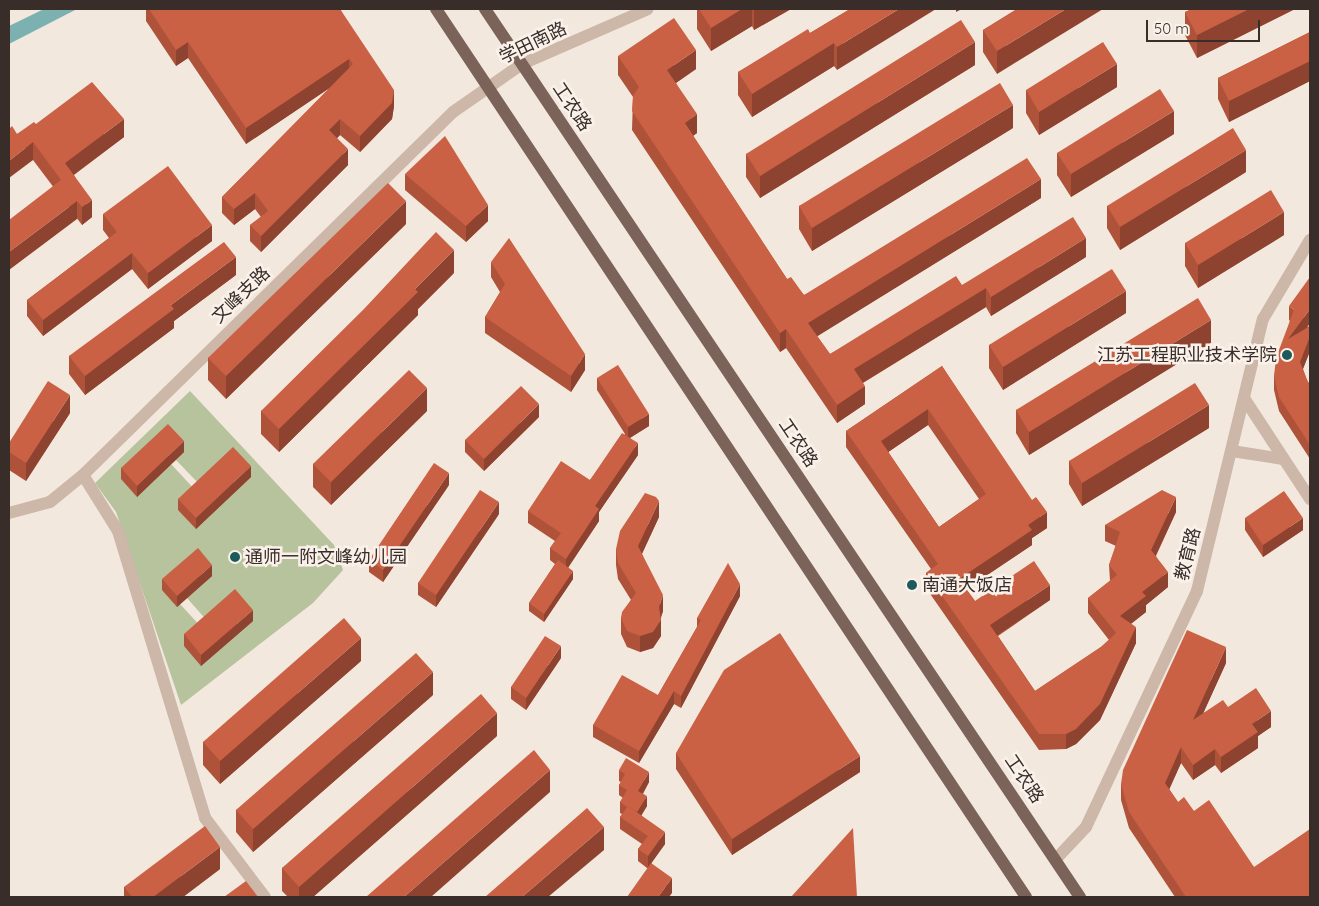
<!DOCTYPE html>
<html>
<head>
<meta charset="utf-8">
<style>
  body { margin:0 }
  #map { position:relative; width:1319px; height:906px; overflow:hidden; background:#f3e8dd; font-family:Quicksand,"Noto Sans SC",sans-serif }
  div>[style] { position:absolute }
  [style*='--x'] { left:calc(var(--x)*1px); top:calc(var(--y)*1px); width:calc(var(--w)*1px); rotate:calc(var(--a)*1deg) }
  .green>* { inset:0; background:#b7c39c }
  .water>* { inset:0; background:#7bb1b1 }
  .minor>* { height:12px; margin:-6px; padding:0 6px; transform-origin:6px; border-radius:6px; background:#ccb7a8 }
  .tertiary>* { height:12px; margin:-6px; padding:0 6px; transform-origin:6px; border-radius:6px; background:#ccb7a8 }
  .primary>* { height:12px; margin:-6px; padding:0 6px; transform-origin:6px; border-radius:6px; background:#7b6359 }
  .wall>* { inset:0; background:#ae533a }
  .shaded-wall>* { inset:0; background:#8d4330 }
  .building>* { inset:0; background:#ca6044 }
  .dots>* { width:14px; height:14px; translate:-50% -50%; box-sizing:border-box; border:2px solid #faf2ea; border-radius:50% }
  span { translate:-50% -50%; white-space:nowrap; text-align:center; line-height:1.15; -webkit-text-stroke:5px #faf2ea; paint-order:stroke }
  .street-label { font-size:18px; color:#392d29 }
  .poi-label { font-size:18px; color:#392d29 }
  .right { translate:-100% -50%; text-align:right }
  .left { translate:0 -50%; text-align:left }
  .frame { position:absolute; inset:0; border:10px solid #392d29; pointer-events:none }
  .scale { position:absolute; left:1146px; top:20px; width:114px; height:22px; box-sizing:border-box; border:2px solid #392d29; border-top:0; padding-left:6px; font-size:15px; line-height:18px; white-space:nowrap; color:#392d29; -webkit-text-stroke:4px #faf2ea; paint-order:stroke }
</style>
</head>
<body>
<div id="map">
  <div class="green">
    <div style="clip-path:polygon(evenodd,190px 391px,334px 545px,343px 570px,313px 603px,181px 705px,116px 512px,95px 483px,190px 391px,176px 460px,202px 487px,197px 492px,171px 464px,176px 460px,190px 391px,212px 576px,187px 598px,209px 623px,203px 629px,180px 604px,212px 576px)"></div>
  </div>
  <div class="water">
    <div style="clip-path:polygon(44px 9px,77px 9px,9px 44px,9px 26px)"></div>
  </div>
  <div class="minor">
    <div style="--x:1244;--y:398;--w:121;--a:56.8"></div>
    <div style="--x:1232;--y:451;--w:52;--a:8.9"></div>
    <div style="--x:83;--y:475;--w:66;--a:58"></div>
    <div style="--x:118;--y:531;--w:300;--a:73.1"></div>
    <div style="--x:205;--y:818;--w:99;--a:52.8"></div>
    <div style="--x:1056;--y:859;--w:44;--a:-46.8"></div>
    <div style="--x:1086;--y:827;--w:261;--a:-64.8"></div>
    <div style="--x:1197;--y:591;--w:280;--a:-76.4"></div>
    <div style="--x:1263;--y:319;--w:92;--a:-59.3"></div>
  </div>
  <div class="tertiary">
    <div style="--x:9;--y:513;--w:42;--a:-15"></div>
    <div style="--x:50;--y:502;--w:43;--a:-39.3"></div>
    <div style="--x:83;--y:475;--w:518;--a:-44.45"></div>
    <div style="--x:453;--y:112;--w:84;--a:-34.8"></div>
    <div style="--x:522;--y:64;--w:137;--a:-23.6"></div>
  </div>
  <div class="primary">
    <div style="--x:436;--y:9;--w:1066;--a:56.4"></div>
    <div style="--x:485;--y:9;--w:1069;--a:56.18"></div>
  </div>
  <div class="wall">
    <div style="clip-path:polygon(146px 9px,340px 9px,394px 106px,392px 119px,360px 152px,340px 135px,337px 138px,348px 165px,261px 252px,250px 241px,250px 225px,261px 217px,255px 209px,234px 225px,222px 213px,222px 197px,331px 87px,246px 144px,188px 58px,176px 66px,146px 21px)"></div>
    <div style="clip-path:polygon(697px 9px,791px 9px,754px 30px,752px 26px,711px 51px,697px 29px)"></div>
    <div style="clip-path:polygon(850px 9px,837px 70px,834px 66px,752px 117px,738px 95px,738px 72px,810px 33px)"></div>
    <div style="clip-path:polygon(1017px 9px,997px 74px,983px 52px,983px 30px)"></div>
    <div style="clip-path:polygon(1192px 9px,1295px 9px,1197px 58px,1185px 35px,1185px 12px)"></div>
    <div style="clip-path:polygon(1310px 32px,1310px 81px,1229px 122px,1218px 99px,1218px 78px)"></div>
    <div style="clip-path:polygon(618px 56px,696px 69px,676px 83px,697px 133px,693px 136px,787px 279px,804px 295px,1041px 198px,817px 336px,830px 354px,962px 285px,1086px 257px,991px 316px,986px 307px,863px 383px,865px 404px,837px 423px,786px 348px,780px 352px,632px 130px,633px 97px,618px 75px)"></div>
    <div style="clip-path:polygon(975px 65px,760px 198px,746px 177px,746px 154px)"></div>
    <div style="clip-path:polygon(1117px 87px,1039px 135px,1026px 113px,1026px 90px)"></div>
    <div style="clip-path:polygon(36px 124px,124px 137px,74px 175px,92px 217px,82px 225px,33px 160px,17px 134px)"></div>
    <div style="clip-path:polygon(1013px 128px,812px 251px,799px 229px,799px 206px)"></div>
    <div style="clip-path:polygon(1174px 134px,1071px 197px,1057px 175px,1057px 153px)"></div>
    <div style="clip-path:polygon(1246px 172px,1120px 250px,1107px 228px,1107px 206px)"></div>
    <div style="clip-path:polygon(405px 174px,488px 221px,466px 242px,405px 190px)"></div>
    <div style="clip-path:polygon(103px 214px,212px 241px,148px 289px,132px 269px,43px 336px,27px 316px,27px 300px,109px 238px,103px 230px)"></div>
    <div style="clip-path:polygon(406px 224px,226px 399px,208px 380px,208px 358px)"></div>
    <div style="clip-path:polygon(1284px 235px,1198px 288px,1185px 266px,1185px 243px)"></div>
    <div style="clip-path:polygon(491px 262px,585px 370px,571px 392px,485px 333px,485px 317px,500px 292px,491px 277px)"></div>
    <div style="clip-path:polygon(454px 273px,418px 309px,418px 315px,279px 452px,261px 434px,261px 411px)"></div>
    <div style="clip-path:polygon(236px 275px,174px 321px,174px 328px,85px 395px,69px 374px,69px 356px)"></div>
    <div style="clip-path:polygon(1289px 306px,1310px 323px,1307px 327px,1310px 326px,1310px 351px,1303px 369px,1307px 380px,1310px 385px,1310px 459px,1279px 411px,1274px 390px,1274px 376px,1290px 321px,1289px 320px)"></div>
    <div style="clip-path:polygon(1126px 313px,1003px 390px,989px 368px,989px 345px)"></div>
    <div style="clip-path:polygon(1211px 343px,1029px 455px,1016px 433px,1016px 410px)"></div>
    <div style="clip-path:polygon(evenodd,942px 366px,1047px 528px,1032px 538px,1032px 545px,966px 589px,975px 601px,1050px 600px,998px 636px,1035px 691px,1101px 647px,1109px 640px,1088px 613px,1088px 598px,1110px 581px,1109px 565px,1116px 546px,1105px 541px,1105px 525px,1176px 512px,1156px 556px,1168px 587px,1146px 605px,1146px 612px,1131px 624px,1136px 643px,1100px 720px,1076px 744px,1066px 749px,1039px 750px,926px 588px,926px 573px,931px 569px,846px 447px,846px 431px,942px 366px,928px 425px,979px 499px,939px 527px,888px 452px,928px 425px)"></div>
    <div style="clip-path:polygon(597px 378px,649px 426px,630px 438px,638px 455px,599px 512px,599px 521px,568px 567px,573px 579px,544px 622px,529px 611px,529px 603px,555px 564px,550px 560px,550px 548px,555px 541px,528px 523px,528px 511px,590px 480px,625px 434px,597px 390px)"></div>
    <div style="clip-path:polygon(427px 411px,331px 505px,313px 487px,313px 464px)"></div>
    <div style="clip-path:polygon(70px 413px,26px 481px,9px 470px,9px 443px)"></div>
    <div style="clip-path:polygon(539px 417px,484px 471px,465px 452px,465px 440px)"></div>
    <div style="clip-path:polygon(1209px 428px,1082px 506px,1069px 484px,1069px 461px)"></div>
    <div style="clip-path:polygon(184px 452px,137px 497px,121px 479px,121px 468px)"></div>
    <div style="clip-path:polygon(251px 477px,196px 529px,178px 510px,178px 499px)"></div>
    <div style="clip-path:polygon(449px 485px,383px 582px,369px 572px,369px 560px)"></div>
    <div style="clip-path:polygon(499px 514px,436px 607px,418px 595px,418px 583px)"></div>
    <div style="clip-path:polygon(659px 517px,642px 554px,663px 611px,661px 618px,661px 636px,653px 648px,640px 652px,627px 647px,621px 634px,621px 618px,631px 600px,618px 579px,616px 565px,616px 549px)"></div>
    <div style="clip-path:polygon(1245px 518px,1303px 530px,1263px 557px,1245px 530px)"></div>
    <div style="clip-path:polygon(212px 576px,177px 607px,162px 590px,162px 579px)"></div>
    <div style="clip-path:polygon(740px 596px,681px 708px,674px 704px,639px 763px,593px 737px,593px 725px,658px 695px,697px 627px,697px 618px)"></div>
    <div style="clip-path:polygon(253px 621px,201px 666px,184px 646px,184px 634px)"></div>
    <div style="clip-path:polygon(561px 658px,526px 710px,511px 699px,511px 687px)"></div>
    <div style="clip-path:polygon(361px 661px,220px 784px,203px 765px,203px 742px)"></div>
    <div style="clip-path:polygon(1226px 663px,1203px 713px,1228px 707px,1271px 727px,1258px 736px,1258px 748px,1221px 773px,1215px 765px,1193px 780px,1181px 763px,1169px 789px,1178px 802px,1194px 811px,1254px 867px,1310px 897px,1175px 897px,1129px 828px,1121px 800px,1121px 784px)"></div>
    <div style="clip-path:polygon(433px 695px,253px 852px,236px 832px,236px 810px)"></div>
    <div style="clip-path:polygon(497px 736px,313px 897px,288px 897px,282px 891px,282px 868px)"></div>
    <div style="clip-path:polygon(676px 753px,860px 772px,732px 855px,676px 769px)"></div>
    <div style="clip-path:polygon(619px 770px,649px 782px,643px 794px,647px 806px,641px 815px,665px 844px,651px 863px,672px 893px,647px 868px,638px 861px,638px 849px,642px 844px,620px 829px,620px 817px,622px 814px,620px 813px,620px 802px,623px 798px,619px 795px,619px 785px,621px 782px,619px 781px)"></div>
    <div style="clip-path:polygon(220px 869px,183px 897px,124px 897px,124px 887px)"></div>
  </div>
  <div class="shaded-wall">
    <div style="clip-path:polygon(742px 9px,752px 9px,752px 26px,711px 51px,711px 28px)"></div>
    <div style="clip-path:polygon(754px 9px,791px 9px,754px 30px)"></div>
    <div style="clip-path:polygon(899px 9px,936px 9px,837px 70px,837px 47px)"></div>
    <div style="clip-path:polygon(956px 9px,962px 9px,956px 12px)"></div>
    <div style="clip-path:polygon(1066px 9px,1103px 9px,997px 74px,997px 51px)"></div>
    <div style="clip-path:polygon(1249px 9px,1295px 9px,1197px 58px,1197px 35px)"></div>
    <div style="clip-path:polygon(188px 42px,188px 58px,176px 66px,176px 50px)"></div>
    <div style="clip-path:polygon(975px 42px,975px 65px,760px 198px,760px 176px)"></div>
    <div style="clip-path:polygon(834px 43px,834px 66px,752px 117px,752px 94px)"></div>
    <div style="clip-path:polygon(696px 50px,696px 69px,667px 89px,667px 70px)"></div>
    <div style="clip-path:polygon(349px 59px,349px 75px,246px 144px,246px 128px)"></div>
    <div style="clip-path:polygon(1310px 61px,1310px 81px,1229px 122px,1229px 101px)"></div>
    <div style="clip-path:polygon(1117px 64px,1117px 87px,1039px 135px,1039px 112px)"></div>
    <div style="clip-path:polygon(394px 90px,394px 106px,392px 119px,360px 152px,360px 136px)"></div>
    <div style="clip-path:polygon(1013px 105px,1013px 128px,812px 251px,812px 228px)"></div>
    <div style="clip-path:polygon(1174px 111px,1174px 134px,1071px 197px,1071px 174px)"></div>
    <div style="clip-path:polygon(697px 114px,697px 133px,685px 141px,685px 123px)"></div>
    <div style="clip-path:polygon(124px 119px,124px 137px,65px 181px,65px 163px)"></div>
    <div style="clip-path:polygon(340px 119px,340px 135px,329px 146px,329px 130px)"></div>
    <div style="clip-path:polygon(33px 142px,33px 160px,9px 178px,9px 161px)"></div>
    <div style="clip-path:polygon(348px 149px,348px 165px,261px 252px,261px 236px)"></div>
    <div style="clip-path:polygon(1246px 150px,1246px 172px,1120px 250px,1120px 227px)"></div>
    <div style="clip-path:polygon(1041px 179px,1041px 198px,808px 342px,808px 323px)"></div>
    <div style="clip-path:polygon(255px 193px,255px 209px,234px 225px,234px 209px)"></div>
    <div style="clip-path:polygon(92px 200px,92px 217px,82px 225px,82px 207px)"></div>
    <div style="clip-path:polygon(77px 201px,77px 219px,9px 270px,9px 252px)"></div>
    <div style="clip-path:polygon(406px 201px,406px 224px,226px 399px,226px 376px)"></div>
    <div style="clip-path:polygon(488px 205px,488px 221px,466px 242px,466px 226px)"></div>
    <div style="clip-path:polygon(1284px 212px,1284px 235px,1198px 288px,1198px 265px)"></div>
    <div style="clip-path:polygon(212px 225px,212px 241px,148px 289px,148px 273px)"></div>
    <div style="clip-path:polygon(1086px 238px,1086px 257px,991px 316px,991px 297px)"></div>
    <div style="clip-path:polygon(454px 250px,454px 273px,418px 309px,418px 315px,279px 452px,279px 429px,415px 289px)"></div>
    <div style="clip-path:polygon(132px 253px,132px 269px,43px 336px,43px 320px)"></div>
    <div style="clip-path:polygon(236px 257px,236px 275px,174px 321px,174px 328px,85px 395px,85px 376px,171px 305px)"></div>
    <div style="clip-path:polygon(986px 288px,986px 307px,854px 388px,854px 369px)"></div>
    <div style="clip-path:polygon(1126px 291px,1126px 313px,1003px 390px,1003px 367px)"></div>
    <div style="clip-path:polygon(1310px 309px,1310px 323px,1288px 353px,1288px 339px)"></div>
    <div style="clip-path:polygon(1211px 320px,1211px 343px,1029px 455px,1029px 432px)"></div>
    <div style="clip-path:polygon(786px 329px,786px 348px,780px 352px,780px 333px)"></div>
    <div style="clip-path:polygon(1310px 336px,1310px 351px,1300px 376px,1300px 362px)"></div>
    <div style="clip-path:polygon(585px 354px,585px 370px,571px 392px,571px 376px)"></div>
    <div style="clip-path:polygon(865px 386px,865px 404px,837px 423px,837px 405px)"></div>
    <div style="clip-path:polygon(427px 388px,427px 411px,331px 505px,331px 482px)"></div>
    <div style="clip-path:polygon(70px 395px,70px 413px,26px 481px,26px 463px)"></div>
    <div style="clip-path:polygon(539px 404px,539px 417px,484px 471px,484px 459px)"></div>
    <div style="clip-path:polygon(1209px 405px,1209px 428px,1082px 506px,1082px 483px)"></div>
    <div style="clip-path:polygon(928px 409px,928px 425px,881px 457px,881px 441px)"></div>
    <div style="clip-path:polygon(649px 414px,649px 426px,628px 439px,628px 427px)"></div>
    <div style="clip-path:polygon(184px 441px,184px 452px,137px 497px,137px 486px)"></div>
    <div style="clip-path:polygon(638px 443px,638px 455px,599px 512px,599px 521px,566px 571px,566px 559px,595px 506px)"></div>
    <div style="clip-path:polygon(251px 466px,251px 477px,196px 529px,196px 518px)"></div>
    <div style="clip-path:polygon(449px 473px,449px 485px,383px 582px,383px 570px)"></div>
    <div style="clip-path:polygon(1176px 497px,1176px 512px,1151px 565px,1151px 550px)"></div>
    <div style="clip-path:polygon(659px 501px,659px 517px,638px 562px,638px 546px)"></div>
    <div style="clip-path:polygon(499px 502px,499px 514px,436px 607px,436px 595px)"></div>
    <div style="clip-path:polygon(1047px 512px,1047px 528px,1032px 538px,1032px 545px,959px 594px,959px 579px,1028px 525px)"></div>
    <div style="clip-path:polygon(1303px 518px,1303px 530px,1263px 557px,1263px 545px)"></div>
    <div style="clip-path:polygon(212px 565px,212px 576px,177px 607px,177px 596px)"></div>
    <div style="clip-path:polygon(573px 571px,573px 579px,544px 622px,544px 614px)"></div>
    <div style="clip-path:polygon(1168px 572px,1168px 587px,1146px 605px,1146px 612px,1120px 632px,1120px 616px,1142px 592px)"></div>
    <div style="clip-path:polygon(740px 584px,740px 596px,681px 708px,681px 696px)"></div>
    <div style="clip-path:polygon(1050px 585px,1050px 600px,990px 640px,990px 625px)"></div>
    <div style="clip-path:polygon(663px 595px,663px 611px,659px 622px,659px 607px)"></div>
    <div style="clip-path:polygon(253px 610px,253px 621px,201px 666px,201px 655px)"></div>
    <div style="clip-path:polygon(661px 620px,661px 636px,653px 648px,640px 652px,640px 636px)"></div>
    <div style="clip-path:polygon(1136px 627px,1136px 643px,1100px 720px,1076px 744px,1066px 749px,1066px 734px)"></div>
    <div style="clip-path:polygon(361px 638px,361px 661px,220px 784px,220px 761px)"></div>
    <div style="clip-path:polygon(561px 646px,561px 658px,526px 710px,526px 698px)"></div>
    <div style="clip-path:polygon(1226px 647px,1226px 663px,1193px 736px,1193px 720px)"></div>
    <div style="clip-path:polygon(433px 672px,433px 695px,253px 852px,253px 829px)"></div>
    <div style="clip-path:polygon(674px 691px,674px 704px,639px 763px,639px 751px)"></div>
    <div style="clip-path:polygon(1271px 711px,1271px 727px,1258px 736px,1258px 748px,1221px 773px,1221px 757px,1252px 724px)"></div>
    <div style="clip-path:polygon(497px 713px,497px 736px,313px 897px,299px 897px,299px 887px)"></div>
    <div style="clip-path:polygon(1181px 747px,1181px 763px,1165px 799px,1165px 783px)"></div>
    <div style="clip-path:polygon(1215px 749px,1215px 765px,1193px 780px,1193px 765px)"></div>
    <div style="clip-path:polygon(860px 756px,860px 772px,732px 855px,732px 839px)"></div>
    <div style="clip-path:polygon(550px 770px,550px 792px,431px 897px,404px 897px)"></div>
    <div style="clip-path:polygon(649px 772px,649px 782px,638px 801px,638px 791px)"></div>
    <div style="clip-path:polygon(647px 796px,647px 806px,637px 823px,637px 812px)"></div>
    <div style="clip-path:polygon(604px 827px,604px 850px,548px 897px,522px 897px)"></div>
    <div style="clip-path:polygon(665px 832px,665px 844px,648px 868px,648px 856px)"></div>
    <div style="clip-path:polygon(220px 847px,220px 869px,183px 897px,153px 897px)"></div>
    <div style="clip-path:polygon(672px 878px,672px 893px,669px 897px,658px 897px)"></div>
  </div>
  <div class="building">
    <div style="clip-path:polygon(149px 9px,340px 9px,394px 90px,392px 103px,360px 136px,340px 119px,329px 130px,348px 149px,261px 236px,250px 225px,268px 211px,255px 193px,234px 209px,222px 197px,353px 64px,349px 59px,246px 128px,188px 42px,176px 50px)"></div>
    <div style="clip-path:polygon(699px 9px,742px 9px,711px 28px)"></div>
    <div style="clip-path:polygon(850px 9px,899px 9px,837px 47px,834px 43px,752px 94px,738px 72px,808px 29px,810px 33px)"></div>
    <div style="clip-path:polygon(1017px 9px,1066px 9px,997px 51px,983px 30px)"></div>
    <div style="clip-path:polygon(1192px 9px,1249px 9px,1197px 35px,1185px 12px)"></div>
    <div style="clip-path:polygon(674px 18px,696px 50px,667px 70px,697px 114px,685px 123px,787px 279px,791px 277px,804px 295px,1027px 158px,1041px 179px,808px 323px,830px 354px,956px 276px,962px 285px,1073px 217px,1086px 238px,991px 297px,986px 288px,854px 369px,865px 386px,837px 405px,786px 329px,780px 333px,632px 111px,633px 96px,639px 87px,618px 56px)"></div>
    <div style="clip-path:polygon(961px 20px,975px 42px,760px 176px,746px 154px)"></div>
    <div style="clip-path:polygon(1310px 32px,1310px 61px,1229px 101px,1218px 78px)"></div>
    <div style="clip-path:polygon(1103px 42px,1117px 64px,1039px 112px,1026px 90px)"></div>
    <div style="clip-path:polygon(92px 82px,124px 119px,65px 163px,92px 200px,82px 207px,77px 201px,9px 252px,9px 220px,61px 180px,33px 142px,9px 161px,9px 129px,12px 126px,17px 134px,34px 122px,36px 124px)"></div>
    <div style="clip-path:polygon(1000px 83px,1013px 105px,812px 228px,799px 206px)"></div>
    <div style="clip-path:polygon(1160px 89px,1174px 111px,1071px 174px,1057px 153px)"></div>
    <div style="clip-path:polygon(1233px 128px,1246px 150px,1120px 227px,1107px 206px)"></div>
    <div style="clip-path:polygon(445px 136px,488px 205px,466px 226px,405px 174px)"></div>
    <div style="clip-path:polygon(168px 166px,212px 225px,148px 273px,132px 253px,43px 320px,27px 300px,117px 232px,103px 214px)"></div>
    <div style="clip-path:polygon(388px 183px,406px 201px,226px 376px,208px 358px)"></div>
    <div style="clip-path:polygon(1271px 190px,1284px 212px,1198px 265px,1185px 243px)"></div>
    <div style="clip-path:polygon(436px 232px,454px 250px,415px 289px,418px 292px,279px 429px,261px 411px,364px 309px)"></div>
    <div style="clip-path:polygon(509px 238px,585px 354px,571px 376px,485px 317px,505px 284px,491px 262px)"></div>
    <div style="clip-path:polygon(224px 242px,236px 257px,171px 305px,174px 309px,85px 376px,69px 356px)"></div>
    <div style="clip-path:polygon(1112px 269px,1126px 291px,1003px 367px,989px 345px)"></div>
    <div style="clip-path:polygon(1310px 277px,1310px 309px,1288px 339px,1310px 326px,1310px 336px,1300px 362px,1307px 380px,1310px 385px,1310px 445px,1279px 397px,1274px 376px,1276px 358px,1294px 310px,1289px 306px)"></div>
    <div style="clip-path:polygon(1198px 298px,1211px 320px,1029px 432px,1016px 410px)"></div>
    <div style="clip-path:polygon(618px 365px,649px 414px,628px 427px,597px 378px)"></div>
    <div style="clip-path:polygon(evenodd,942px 366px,1032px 500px,1036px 497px,1047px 512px,1028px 525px,1032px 530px,959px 579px,975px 601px,1034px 561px,1050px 585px,990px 625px,1035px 691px,1101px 647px,1116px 633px,1088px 598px,1117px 575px,1109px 565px,1120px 532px,1105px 525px,1162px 490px,1176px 497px,1151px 550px,1168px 572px,1142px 592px,1146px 596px,1120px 616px,1136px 627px,1100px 704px,1076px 729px,1066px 734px,1039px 734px,926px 573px,938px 564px,846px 431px,942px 366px,928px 409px,986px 494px,939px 527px,881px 441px,928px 409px)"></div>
    <div style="clip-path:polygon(409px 370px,427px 388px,331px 482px,313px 464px)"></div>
    <div style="clip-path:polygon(48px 381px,70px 395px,26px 463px,9px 452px,9px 443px)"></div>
    <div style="clip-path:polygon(1195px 383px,1209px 405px,1082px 483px,1069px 461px)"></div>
    <div style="clip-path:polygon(521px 386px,539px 404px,484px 459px,465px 440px)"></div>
    <div style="clip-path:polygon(168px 424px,184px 441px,137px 486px,121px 468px)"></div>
    <div style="clip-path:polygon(622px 433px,638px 443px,595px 506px,599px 509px,566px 559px,550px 548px,561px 533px,528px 511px,561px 461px,590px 480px)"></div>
    <div style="clip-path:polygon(233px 447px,251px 466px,196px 518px,178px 499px)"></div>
    <div style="clip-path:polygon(434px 463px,449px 473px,383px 570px,369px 560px)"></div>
    <div style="clip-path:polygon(480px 490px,499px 502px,436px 595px,418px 583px)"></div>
    <div style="clip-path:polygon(1284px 491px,1303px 518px,1263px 545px,1245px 518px)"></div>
    <div style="clip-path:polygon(645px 493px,656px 497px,659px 501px,638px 546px,663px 595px,659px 607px,661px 620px,653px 632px,640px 636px,627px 631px,621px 618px,622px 612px,636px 593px,618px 563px,616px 549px,620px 531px)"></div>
    <div style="clip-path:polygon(198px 548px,212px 565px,177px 596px,162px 579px)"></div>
    <div style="clip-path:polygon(558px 560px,573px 571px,544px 614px,529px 603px)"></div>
    <div style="clip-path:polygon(728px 563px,740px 584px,681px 696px,674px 691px,639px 751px,593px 725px,622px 675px,658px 695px,701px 620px,697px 618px)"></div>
    <div style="clip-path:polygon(235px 589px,253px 610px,201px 655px,184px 634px)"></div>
    <div style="clip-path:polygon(344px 618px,361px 638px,220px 761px,203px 742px)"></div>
    <div style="clip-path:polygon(1187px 630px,1226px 647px,1193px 720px,1223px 700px,1228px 707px,1256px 688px,1271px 711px,1252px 724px,1258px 732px,1221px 757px,1215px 749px,1193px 765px,1181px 747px,1165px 783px,1178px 802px,1184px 797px,1194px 811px,1209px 800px,1254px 867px,1310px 829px,1310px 897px,1186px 897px,1129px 812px,1121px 784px,1123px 770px)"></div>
    <div style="clip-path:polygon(780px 633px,860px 756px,732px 839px,676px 753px,724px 670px)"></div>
    <div style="clip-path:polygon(545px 636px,561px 646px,526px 698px,511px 687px)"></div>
    <div style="clip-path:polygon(416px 653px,433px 672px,253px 829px,236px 810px)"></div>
    <div style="clip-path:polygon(481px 694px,497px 713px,299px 887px,282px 868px)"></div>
    <div style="clip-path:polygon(534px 750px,550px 770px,404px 897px,366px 897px)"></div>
    <div style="clip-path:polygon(626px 758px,649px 772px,638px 791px,647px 796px,637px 812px,628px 806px,627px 807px,620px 802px,627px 790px,619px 785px,625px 774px,619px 770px)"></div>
    <div style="clip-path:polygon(628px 806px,665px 832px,648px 856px,638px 849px,648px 836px,620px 817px)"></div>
    <div style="clip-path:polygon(587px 808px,604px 827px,522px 897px,485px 897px)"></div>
    <div style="clip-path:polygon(205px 826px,220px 847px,153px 897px,132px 897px,124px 887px)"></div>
    <div style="clip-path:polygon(853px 828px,857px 897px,791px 897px)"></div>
    <div style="clip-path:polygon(651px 863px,672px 878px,658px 897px,627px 897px)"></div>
    <div style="clip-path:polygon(246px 881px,258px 897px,224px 897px)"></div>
  </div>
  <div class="dots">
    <div style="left:1287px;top:355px;background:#1c5a5c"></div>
    <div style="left:235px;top:557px;background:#1c5a5c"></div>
    <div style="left:912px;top:585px;background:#1c5a5c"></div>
  </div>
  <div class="street-label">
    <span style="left:533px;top:43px;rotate:-26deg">学田南路</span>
    <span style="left:572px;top:107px;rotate:56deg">工农路</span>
    <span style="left:241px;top:295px;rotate:-44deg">文峰支路</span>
    <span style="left:798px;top:443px;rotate:56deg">工农路</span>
    <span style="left:1188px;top:554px;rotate:-76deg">教育路</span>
    <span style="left:1024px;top:779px;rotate:56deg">工农路</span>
  </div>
  <div class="poi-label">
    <span class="right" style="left:1277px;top:355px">江苏工程职业技术学院</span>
    <span class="left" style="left:245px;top:557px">通师一附文峰幼儿园</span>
    <span class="left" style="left:922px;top:585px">南通大饭店</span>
  </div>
  <div class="frame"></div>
  <div class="scale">50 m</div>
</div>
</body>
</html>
